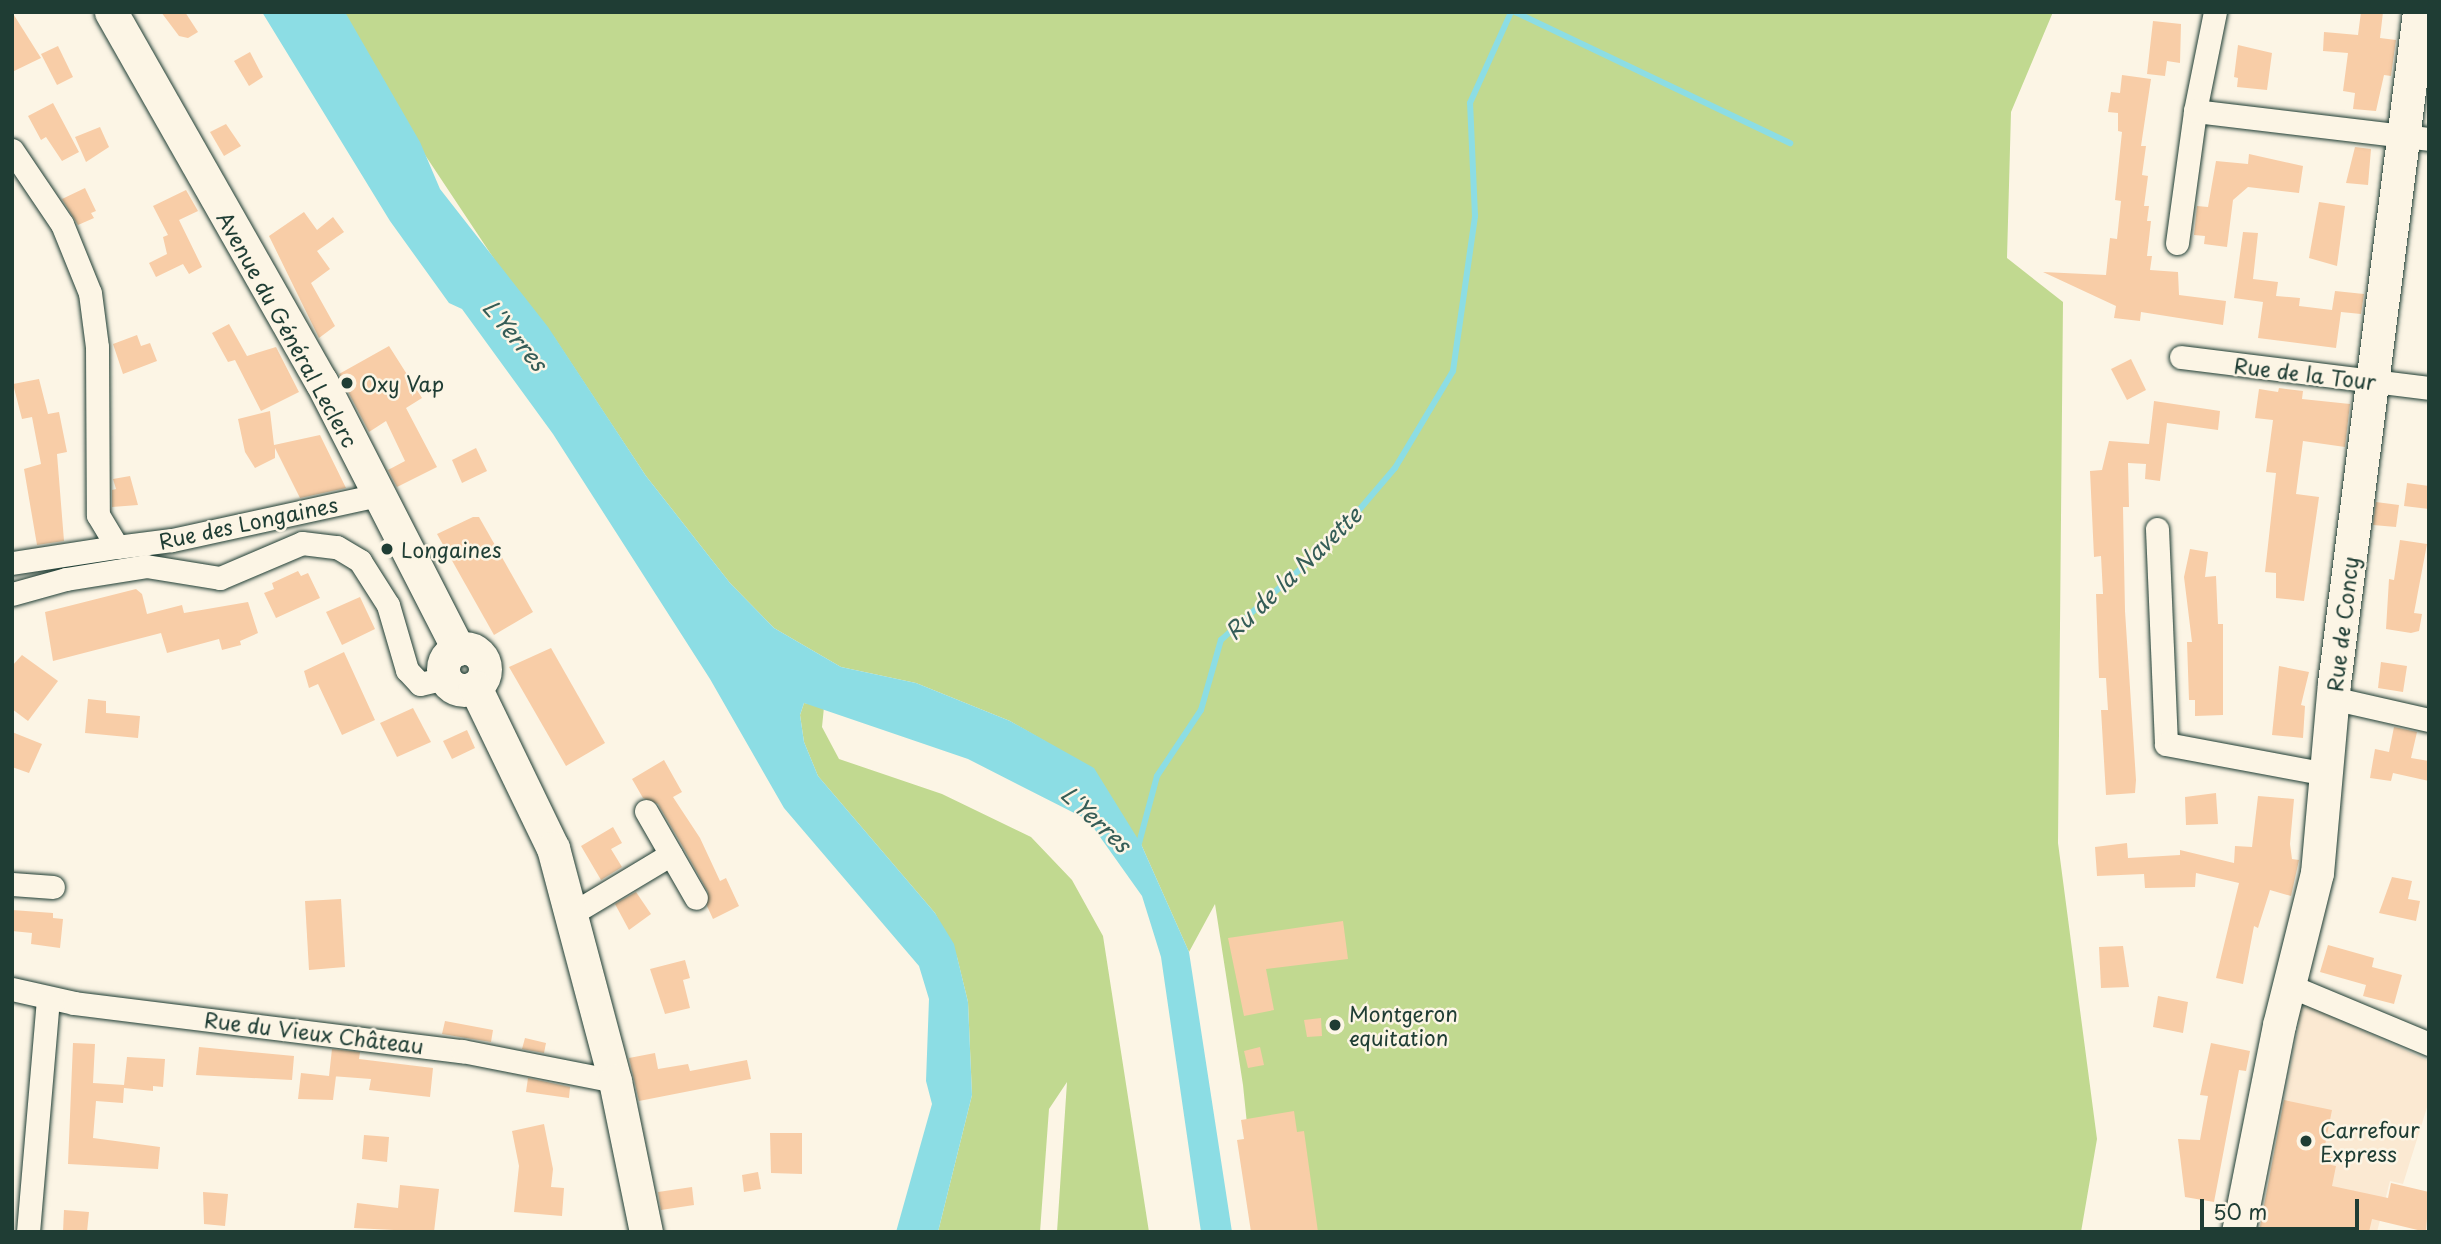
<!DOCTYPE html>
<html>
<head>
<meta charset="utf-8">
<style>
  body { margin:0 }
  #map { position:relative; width:2441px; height:1244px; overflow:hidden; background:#fcf5e5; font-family:"Playpen Sans",sans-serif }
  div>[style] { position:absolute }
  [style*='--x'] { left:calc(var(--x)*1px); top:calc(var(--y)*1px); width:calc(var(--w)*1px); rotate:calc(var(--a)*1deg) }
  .built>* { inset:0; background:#fbe9d2 }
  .green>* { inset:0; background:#c1d990 }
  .water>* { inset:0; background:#8cdde4 }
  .stream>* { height:6px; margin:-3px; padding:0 3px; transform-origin:3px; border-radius:3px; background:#8cdde4 }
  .building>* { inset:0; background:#f8cda7 }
  .roads { filter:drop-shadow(0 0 2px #1f3d34) drop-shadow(0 0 2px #1f3d34) }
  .street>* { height:23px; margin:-11.5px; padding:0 11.5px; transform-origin:11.5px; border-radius:11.5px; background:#fcf5e5 }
  .secondary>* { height:33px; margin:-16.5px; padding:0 16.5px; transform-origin:16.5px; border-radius:16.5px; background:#fcf5e5 }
  .secondary>.ring { margin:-16.5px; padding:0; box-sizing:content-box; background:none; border:33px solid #fcf5e5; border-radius:50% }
  .dots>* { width:19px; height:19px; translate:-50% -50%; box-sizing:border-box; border:4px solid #fcf5e5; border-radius:50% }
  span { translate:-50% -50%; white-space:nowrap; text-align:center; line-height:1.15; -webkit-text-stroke:5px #fcf5e5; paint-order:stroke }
  .street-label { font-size:21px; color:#1f3d34 }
  .poi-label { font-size:21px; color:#1f3d34 }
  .left { translate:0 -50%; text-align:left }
  .water-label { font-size:23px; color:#355d57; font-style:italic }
  .frame { position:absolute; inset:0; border:14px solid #1f3d34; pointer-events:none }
  .scale { position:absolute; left:2200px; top:1199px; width:159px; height:32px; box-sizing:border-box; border:4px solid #1f3d34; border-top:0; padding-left:9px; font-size:21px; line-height:24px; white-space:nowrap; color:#1f3d34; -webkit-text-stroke:5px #fcf5e5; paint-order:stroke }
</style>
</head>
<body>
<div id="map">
  <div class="built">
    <div style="clip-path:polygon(2307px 1005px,2429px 1061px,2429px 1101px,2403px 1184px,2390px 1181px,2377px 1232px,2259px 1232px,2299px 1023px,2296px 1011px)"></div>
  </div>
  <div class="green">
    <div style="clip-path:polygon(330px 12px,2053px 12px,2011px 112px,2007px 258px,2063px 302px,2058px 843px,2097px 1139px,2081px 1232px,1258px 1232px,1243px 1085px,1215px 904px,1189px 952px,1141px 844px,1048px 743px,1010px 721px,916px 683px,841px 667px,774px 628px,730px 583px,646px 476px,554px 337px,554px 349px)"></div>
    <div style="clip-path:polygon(804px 703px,824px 707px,822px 727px,839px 759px,942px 794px,1031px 837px,1072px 880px,1103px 936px,1149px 1232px,1057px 1232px,1067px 1082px,1049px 1109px,1040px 1232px,938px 1232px,972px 1095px,968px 1002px,957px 957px,935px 913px,818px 776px,804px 742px,800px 715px)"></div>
  </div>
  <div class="water">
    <div style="clip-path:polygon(262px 12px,345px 12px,420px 142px,440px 189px,548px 327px,646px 476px,730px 583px,774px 628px,841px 667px,916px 683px,1010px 721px,1094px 768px,1141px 844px,1189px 952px,1232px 1232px,1201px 1232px,1161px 957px,1142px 896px,1088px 820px,968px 759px,804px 703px,800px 715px,804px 742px,818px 776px,935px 913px,954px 944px,968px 1002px,972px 1095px,938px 1232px,896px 1232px,932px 1104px,926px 1081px,929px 999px,919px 966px,784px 808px,710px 679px,553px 434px,462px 309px,449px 303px,390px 221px)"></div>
  </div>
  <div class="stream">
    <div style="--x:1515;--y:12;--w:305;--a:25.5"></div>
    <div style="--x:1138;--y:847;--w:73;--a:-75"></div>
    <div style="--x:1157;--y:776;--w:79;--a:-56.3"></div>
    <div style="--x:1201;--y:710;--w:73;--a:-74.1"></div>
    <div style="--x:1221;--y:640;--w:154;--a:-41.8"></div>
    <div style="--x:1336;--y:537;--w:91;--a:-49.5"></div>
    <div style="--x:1395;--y:468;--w:113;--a:-59.1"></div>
    <div style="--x:1453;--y:371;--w:157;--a:-81.9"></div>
    <div style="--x:1475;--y:216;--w:113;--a:-92.5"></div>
    <div style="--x:1470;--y:103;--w:100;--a:-65.7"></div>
  </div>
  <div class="building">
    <div style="clip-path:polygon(12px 12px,41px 58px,12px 72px)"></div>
    <div style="clip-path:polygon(161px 12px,185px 12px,198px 32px,188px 38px,179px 36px)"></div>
    <div style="clip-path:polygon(2361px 12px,2383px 12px,2380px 38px,2396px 40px,2391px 76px,2384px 75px,2376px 111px,2353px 109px,2355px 93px,2343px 91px,2348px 53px,2323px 51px,2324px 32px,2358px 35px)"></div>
    <div style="clip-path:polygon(2153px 21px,2181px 24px,2180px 63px,2167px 61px,2165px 76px,2147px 74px)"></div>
    <div style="clip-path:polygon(2238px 45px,2272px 53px,2267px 90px,2237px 87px,2238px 78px,2234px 77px)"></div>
    <div style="clip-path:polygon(58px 46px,73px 77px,57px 85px,41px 54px)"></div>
    <div style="clip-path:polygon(250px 52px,263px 77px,249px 86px,234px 61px)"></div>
    <div style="clip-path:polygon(2122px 75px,2151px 79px,2141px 146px,2146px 146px,2142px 175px,2148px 176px,2144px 206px,2149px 206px,2147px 221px,2151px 221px,2147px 256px,2152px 256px,2150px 270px,2178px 272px,2179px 295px,2226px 301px,2223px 325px,2141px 312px,2140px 321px,2114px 318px,2116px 306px,2043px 272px,2106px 275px,2110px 238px,2117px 239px,2121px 201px,2115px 200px,2122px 132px,2118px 131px,2118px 113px,2108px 112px,2111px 92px,2120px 93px)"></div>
    <div style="clip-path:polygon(53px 103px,79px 152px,62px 161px,46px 137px,41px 140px,28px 116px)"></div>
    <div style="clip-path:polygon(226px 124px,241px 146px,224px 156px,210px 132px)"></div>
    <div style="clip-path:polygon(100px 127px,109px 147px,86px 162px,75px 137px)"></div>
    <div style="clip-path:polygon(2355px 147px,2371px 149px,2368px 185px,2346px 183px)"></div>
    <div style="clip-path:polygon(2249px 154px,2303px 166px,2299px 193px,2248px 187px,2233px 200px,2227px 247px,2204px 244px,2205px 236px,2194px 235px,2197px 206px,2208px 207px,2216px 161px,2248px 164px)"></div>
    <div style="clip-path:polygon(85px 188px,96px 211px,91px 213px,94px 218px,78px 225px,62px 199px)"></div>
    <div style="clip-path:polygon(186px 190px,198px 211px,179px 220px,202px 267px,189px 274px,183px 264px,156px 277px,149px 263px,167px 254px,163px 237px,168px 235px,153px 206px)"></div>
    <div style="clip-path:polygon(2319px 202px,2345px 206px,2337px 266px,2309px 258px)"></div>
    <div style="clip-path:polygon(304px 212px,317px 230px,333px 217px,344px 232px,317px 251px,330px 269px,311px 283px,335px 326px,319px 338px,269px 236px)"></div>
    <div style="clip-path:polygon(2243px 232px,2258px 233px,2253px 279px,2278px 282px,2276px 296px,2300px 298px,2299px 306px,2332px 310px,2335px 291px,2364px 294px,2361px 314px,2341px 312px,2336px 348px,2258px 338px,2263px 302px,2234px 298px)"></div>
    <div style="clip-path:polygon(229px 324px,247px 356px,276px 347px,299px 392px,261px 411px,235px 360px,228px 362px,212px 333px)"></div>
    <div style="clip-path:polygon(137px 335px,141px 346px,150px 343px,157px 361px,123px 374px,113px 344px)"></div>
    <div style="clip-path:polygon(389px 346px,422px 398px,406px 408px,437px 467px,397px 487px,388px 470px,405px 461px,386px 421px,369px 432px,339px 374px)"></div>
    <div style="clip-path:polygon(2131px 359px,2146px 390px,2127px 400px,2111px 369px)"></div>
    <div style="clip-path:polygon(39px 379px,48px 414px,59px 412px,67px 452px,57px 454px,64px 541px,37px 545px,24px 469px,41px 464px,32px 417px,22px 419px,13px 384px)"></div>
    <div style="clip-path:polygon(2279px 388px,2303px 391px,2302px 399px,2350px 404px,2345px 447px,2303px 441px,2296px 494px,2319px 497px,2304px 601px,2276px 598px,2276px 573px,2265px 572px,2276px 473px,2266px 472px,2273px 420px,2255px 418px,2259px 389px,2278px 392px)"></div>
    <div style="clip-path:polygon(2154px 401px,2220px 411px,2218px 430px,2167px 423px,2160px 481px,2145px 479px,2146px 464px,2128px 463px,2129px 507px,2123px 507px,2125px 611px,2136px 780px,2135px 793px,2106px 795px,2101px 710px,2108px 710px,2106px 678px,2099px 678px,2096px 594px,2103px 594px,2101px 556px,2094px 557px,2090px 471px,2102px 470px,2109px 441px,2149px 444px)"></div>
    <div style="clip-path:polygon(270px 411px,274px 445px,320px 435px,346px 488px,300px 498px,275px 448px,275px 458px,255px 468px,245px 452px,238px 419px)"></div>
    <div style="clip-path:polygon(476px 448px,487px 471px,462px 483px,452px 460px)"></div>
    <div style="clip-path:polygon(130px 476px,138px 505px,112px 507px,112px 490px,116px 489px,113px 479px)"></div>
    <div style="clip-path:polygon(2407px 483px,2429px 486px,2429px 509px,2404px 506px)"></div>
    <div style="clip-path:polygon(2376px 502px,2399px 505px,2396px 527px,2373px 525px)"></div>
    <div style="clip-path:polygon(473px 517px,479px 517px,533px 612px,494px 635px,437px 534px)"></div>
    <div style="clip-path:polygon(2400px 540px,2427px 544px,2414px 613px,2422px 614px,2419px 631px,2411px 633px,2386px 629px,2389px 579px,2394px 580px)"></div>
    <div style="clip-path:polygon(2190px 549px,2208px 552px,2205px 577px,2216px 576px,2218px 624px,2223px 624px,2223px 715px,2195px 716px,2195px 700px,2189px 700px,2187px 642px,2192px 642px,2184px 577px)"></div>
    <div style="clip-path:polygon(298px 571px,301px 576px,308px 573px,320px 598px,276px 618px,264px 593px,274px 589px,272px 583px)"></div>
    <div style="clip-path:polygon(136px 589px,142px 594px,147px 614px,182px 605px,184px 613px,248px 602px,258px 633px,240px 641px,241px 645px,222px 650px,219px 639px,167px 653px,161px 633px,53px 661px,45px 612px)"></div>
    <div style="clip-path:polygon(360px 597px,375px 629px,342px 645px,326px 612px)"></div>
    <div style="clip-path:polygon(551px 648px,605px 743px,566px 766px,509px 667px)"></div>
    <div style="clip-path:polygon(344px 652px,375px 720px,342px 735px,318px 684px,309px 688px,304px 671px)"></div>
    <div style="clip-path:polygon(22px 655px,58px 681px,28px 721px,12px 709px,12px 666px)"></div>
    <div style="clip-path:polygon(2381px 662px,2407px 666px,2403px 692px,2378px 688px)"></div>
    <div style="clip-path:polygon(2279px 666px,2309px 672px,2301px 705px,2305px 706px,2303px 738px,2272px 735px)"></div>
    <div style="clip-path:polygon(88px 699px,106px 701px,106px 713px,140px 716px,138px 738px,85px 733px)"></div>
    <div style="clip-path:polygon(413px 708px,431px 742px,397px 757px,380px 723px)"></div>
    <div style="clip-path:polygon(2394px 727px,2417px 732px,2411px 758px,2429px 761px,2429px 781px,2393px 773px,2391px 781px,2370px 778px,2375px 749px,2389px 752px)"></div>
    <div style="clip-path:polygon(467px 730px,475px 748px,452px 759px,443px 741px)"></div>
    <div style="clip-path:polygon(12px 732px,42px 744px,29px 773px,12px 767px)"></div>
    <div style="clip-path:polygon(664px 760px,682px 792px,673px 797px,700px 838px,720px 881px,726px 878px,739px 906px,713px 919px,707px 906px,708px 892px,683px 847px,658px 804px,643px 798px,632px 779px)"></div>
    <div style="clip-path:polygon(2216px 793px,2218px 824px,2186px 825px,2185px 797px)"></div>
    <div style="clip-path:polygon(2258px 796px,2294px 799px,2290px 844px,2292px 859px,2299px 860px,2291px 896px,2270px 890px,2258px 928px,2254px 926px,2243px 984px,2216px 978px,2239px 883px,2196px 873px,2195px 887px,2145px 888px,2144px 874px,2097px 876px,2095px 847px,2127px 843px,2128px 858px,2180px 855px,2180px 850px,2234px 863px,2235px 846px,2252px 847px)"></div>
    <div style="clip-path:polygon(613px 827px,622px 843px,611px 849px,622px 867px,601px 880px,581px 846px)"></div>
    <div style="clip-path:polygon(2392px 877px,2412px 881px,2408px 899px,2420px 901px,2416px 921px,2379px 913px)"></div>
    <div style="clip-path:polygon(636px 892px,651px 914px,629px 930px,615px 904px)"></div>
    <div style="clip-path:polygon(341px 899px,345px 967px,309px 970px,305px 901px)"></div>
    <div style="clip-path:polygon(12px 910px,53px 913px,53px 918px,63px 919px,60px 948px,31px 944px,32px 933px,12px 931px)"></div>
    <div style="clip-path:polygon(1343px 921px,1348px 959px,1266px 969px,1274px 1010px,1244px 1016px,1228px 938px)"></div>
    <div style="clip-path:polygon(2328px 945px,2374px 958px,2372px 967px,2402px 975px,2394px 1004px,2363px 996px,2366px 985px,2320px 972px)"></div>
    <div style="clip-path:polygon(2123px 946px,2129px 987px,2101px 988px,2099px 947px)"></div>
    <div style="clip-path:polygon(685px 960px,690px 978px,683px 980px,690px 1008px,665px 1014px,650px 969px)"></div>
    <div style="clip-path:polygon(2158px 996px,2188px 1002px,2183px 1033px,2153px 1027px)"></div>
    <div style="clip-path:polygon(1321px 1018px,1322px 1036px,1307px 1037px,1304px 1020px)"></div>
    <div style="clip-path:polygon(445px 1021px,493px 1030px,491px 1042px,442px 1034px)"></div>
    <div style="clip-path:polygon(525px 1038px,546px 1043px,544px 1053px,522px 1049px)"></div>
    <div style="clip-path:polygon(73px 1043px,95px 1044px,93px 1083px,124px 1085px,127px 1057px,165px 1059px,163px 1087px,153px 1086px,153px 1091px,124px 1088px,123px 1103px,96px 1101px,93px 1138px,160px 1147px,158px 1169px,68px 1164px)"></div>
    <div style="clip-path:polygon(2211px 1043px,2250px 1051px,2246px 1071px,2239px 1070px,2214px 1202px,2185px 1197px,2178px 1139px,2200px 1140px,2208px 1096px,2200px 1095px)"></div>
    <div style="clip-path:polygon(199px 1047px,294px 1056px,292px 1080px,196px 1075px)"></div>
    <div style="clip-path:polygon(1260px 1047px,1264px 1065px,1248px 1068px,1244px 1051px)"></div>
    <div style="clip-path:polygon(332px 1049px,360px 1052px,359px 1059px,433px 1068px,430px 1097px,369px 1090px,371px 1079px,331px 1076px,336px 1076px,333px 1100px,298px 1099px,301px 1073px,329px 1076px)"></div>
    <div style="clip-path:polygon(655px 1053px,658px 1069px,688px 1064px,690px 1071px,747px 1060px,751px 1079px,639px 1101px,629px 1058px)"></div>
    <div style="clip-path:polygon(528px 1078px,570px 1087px,569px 1098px,526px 1092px)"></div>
    <div style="clip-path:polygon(2284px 1100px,2332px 1110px,2323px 1155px,2333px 1157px,2331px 1165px,2336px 1166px,2332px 1186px,2388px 1198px,2391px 1183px,2429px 1192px,2426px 1232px,2372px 1219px,2369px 1232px,2259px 1232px)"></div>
    <div style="clip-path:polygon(1294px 1111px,1297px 1132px,1304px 1131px,1318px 1232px,1251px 1232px,1237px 1140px,1244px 1139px,1241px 1120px)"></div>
    <div style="clip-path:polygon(544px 1124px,553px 1169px,551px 1187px,564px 1188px,562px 1216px,514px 1212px,519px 1166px,512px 1131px)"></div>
    <div style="clip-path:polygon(770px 1133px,802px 1133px,802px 1174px,771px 1173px)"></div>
    <div style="clip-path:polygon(364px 1135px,389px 1137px,387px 1162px,362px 1159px)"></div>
    <div style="clip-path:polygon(758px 1172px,761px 1189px,744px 1192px,742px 1175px)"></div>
    <div style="clip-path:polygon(400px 1185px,439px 1189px,434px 1232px,354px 1228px,357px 1203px,398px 1208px)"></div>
    <div style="clip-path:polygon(692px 1187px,694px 1205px,661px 1210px,658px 1192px)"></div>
    <div style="clip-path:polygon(203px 1192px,228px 1194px,225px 1226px,204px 1224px)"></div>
    <div style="clip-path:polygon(64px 1210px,89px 1212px,87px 1232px,63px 1232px)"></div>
  </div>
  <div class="roads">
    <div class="street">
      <div style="--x:2195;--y:111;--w:101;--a:-78.6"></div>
      <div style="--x:12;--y:150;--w:89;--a:56"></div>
      <div style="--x:62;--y:224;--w:74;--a:67.9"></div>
      <div style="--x:90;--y:293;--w:54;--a:82.6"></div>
      <div style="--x:97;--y:347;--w:168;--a:89.7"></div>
      <div style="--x:98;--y:515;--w:37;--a:59"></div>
      <div style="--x:117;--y:547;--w:55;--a:-7.3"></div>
      <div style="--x:172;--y:540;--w:211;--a:-12.3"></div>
      <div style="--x:2177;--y:243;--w:133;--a:-82.2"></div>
      <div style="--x:2195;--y:111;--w:236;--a:6.8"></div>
      <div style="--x:2181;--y:357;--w:250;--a:7.1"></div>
      <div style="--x:2157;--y:529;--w:215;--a:87.6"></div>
      <div style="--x:2166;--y:744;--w:164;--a:10.6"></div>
      <div style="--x:12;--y:563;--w:106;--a:-8.7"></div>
      <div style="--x:12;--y:594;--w:56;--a:-15.5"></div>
      <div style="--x:66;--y:579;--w:81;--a:-9.2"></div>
      <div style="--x:146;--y:566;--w:75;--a:9.2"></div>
      <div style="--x:220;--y:578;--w:89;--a:-23.1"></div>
      <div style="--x:302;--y:543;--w:35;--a:7"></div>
      <div style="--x:337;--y:547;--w:27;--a:31"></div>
      <div style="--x:360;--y:561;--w:52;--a:57.5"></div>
      <div style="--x:388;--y:605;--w:68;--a:73.7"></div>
      <div style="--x:407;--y:670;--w:19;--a:47"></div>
      <div style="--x:420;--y:684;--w:26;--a:-13"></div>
      <div style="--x:2332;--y:698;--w:99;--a:12.8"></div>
      <div style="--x:646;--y:811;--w:100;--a:60.1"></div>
      <div style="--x:12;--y:884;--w:41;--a:4.2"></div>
      <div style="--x:573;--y:913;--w:114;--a:-31"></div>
      <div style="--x:2288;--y:985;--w:153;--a:22.7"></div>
      <div style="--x:12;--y:989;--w:64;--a:12.7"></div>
      <div style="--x:74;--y:1003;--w:391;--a:7.1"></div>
      <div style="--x:462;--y:1051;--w:156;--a:11.1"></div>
      <div style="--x:28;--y:1232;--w:235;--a:-85.1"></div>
    </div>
    <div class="secondary">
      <div style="--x:111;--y:12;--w:425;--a:60.4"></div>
      <div style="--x:321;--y:381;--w:301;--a:62.9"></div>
      <div class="ring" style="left:443px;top:648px;width:9px;height:9px"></div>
      <div style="--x:475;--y:687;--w:179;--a:64.2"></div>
      <div style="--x:553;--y:848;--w:241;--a:75.1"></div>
      <div style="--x:615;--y:1081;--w:154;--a:78.4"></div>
      <div style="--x:2238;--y:1232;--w:211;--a:-78.8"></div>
      <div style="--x:2279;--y:1025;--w:157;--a:-76"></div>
      <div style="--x:2317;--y:873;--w:191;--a:-84.9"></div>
      <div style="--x:2334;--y:683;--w:676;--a:-82.78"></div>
    </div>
  </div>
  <div class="dots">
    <div style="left:347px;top:383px;background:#1f3d34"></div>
    <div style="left:387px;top:549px;background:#1f3d34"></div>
    <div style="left:1335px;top:1025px;background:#1f3d34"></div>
    <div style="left:2306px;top:1141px;background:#1f3d34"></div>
  </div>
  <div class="street-label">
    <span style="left:288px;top:329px;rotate:61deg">Avenue du Général Leclerc</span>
    <span style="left:2305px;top:373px;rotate:7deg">Rue de la Tour</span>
    <span style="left:248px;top:522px;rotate:-12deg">Rue des Longaines</span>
    <span style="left:2342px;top:624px;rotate:-83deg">Rue de Concy</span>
    <span style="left:314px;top:1032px;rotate:7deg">Rue du Vieux Château</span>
  </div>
  <div class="poi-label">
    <span class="left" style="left:361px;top:383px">Oxy Vap</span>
    <span class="left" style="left:401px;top:549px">Longaines</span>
    <span class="left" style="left:1349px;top:1025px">Montgeron<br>equitation</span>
    <span class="left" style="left:2320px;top:1141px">Carrefour<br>Express</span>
  </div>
  <div class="water-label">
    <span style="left:515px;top:335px;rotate:50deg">L'Yerres</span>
    <span style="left:1293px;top:573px;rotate:-44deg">Ru de la Navette</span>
    <span style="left:1096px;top:819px;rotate:43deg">L'Yerres</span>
  </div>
  <div class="frame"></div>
  <div class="scale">50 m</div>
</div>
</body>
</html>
